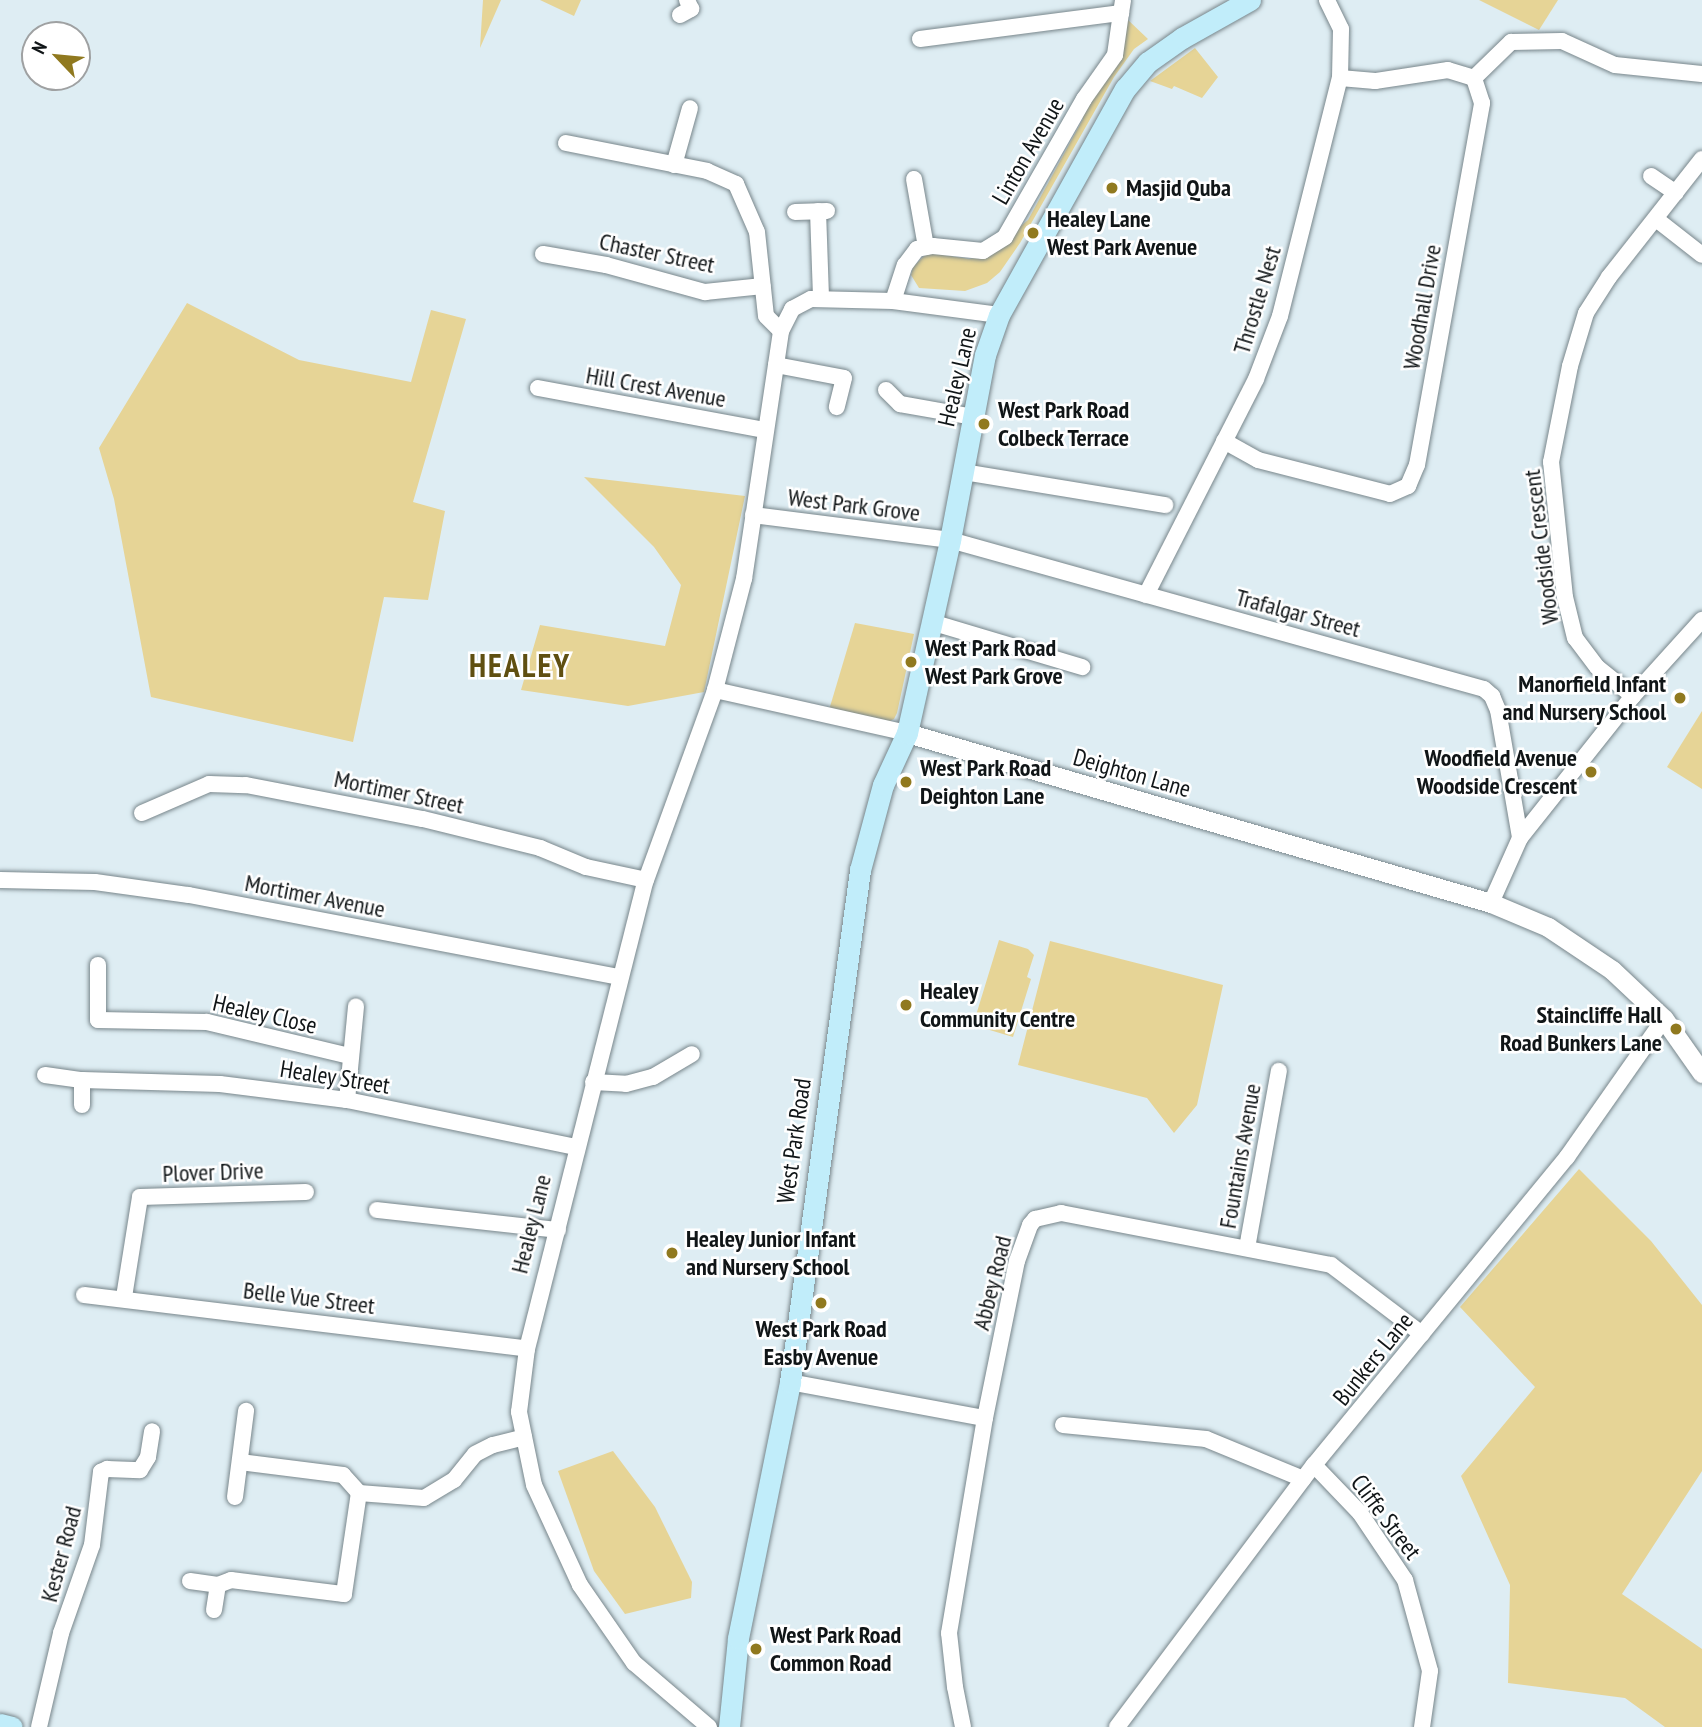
<!DOCTYPE html>
<html>
<head>
<meta charset="utf-8">
<style>
  body { margin:0 }
  #map { position:relative; width:1702px; height:1727px; overflow:hidden; background:#deedf3; font-family:"PT Sans Narrow",sans-serif }
  div>[style] { position:absolute }
  [style*='--x'] { left:calc(var(--x)*1px); top:calc(var(--y)*1px); width:calc(var(--w)*1px); rotate:calc(var(--a)*1deg) }
  .green>* { inset:0; background:#e6d496 }
  .roads { filter:drop-shadow(0 0 2px #78868b) drop-shadow(0 0 2px #78868b) }
  .minor>* { height:16px; margin:-8px; padding:0 8px; transform-origin:8px; border-radius:8px; background:#fff }
  .tertiary>* { height:19px; margin:-9.5px; padding:0 9.5px; transform-origin:9.5px; border-radius:9.5px; background:#fff }
  .secondary>* { height:21px; margin:-10.5px; padding:0 10.5px; transform-origin:10.5px; border-radius:10.5px; background:#c1edfa }
  .dots>* { width:19px; height:19px; translate:-50% -50%; box-sizing:border-box; border:4px solid #fff; border-radius:50% }
  span { translate:-50% -50%; white-space:nowrap; text-align:center; line-height:1.15; -webkit-text-stroke:5px #fff; paint-order:stroke }
  .street-label { font-size:24px; color:#101517 }
  .poi-label { font-size:24px; color:#101517; font-weight:700 }
  .left { translate:0 -50%; text-align:left }
  .right { translate:-100% -50%; text-align:right }
  .district-label { font-size:32px; color:#5f4f11; font-weight:700; letter-spacing:2px }
  .north { position:absolute; left:21px; top:21px; width:70px; height:70px; box-sizing:border-box; background:#fff; border:2px solid #9fa1a2; border-radius:50%; rotate:296deg; font-size:19px; font-weight:700; line-height:28px; text-align:center; color:#101517 }
  .north::after { content:''; display:block; margin:auto; width:24px; height:32px; background:#90791f; clip-path:polygon(50% 0,100% 100%,50% 72%,0 100%) }
</style>
</head>
<body>
<div id="map">
  <div class="green">
    <div style="clip-path:polygon(483px 0,501px 0,480px 48px)"></div>
    <div style="clip-path:polygon(540px 0,581px 0,574px 16px)"></div>
    <div style="clip-path:polygon(1479px 0,1558px 0,1539px 30px)"></div>
    <div style="clip-path:polygon(1127px 19px,1148px 39px,1134px 49px,1114px 77px,1020px 243px,1000px 272px,987px 283px,965px 291px,919px 288px,911px 275px,913px 267px,924px 256px,932px 253px,969px 259px,985px 256px,1028px 220px,1083px 119px,1082px 110px)"></div>
    <div style="clip-path:polygon(1195px 48px,1218px 77px,1202px 98px,1174px 86px,1172px 89px,1150px 81px)"></div>
    <div style="clip-path:polygon(187px 303px,299px 360px,411px 382px,431px 310px,466px 319px,413px 502px,445px 511px,428px 600px,384px 597px,353px 742px,151px 697px,114px 499px,99px 448px)"></div>
    <div style="clip-path:polygon(584px 477px,745px 496px,704px 692px,628px 706px,521px 690px,540px 625px,665px 646px,681px 585px,654px 547px)"></div>
    <div style="clip-path:polygon(855px 623px,914px 634px,897px 713px,894px 719px,886px 723px,829px 710px)"></div>
    <div style="clip-path:polygon(1702px 711px,1702px 789px,1667px 767px)"></div>
    <div style="clip-path:polygon(999px 940px,1028px 949px,1034px 955px,1027px 977px,1031px 979px,1013px 1037px,973px 1025px)"></div>
    <div style="clip-path:polygon(1050px 941px,1223px 985px,1197px 1105px,1174px 1133px,1147px 1098px,1018px 1065px)"></div>
    <div style="clip-path:polygon(1579px 1169px,1651px 1241px,1702px 1305px,1702px 1471px,1622px 1594px,1702px 1649px,1702px 1727px,1665px 1727px,1625px 1698px,1508px 1683px,1510px 1585px,1461px 1476px,1535px 1387px,1460px 1307px)"></div>
    <div style="clip-path:polygon(613px 1451px,655px 1507px,692px 1582px,691px 1598px,625px 1614px,594px 1571px,558px 1471px)"></div>
  </div>
  <div class="roads">
    <div class="minor">
      <div style="--x:680;--y:15;--w:13;--a:-29"></div>
      <div style="--x:691;--y:9;--w:10;--a:-114"></div>
      <div style="--x:920;--y:39;--w:203;--a:-7.4"></div>
      <div style="--x:1121;--y:13;--w:13;--a:-81"></div>
      <div style="--x:1474;--y:78;--w:52;--a:-44.2"></div>
      <div style="--x:1511;--y:42;--w:51;--a:-1.1"></div>
      <div style="--x:1562;--y:41;--w:58;--a:24.4"></div>
      <div style="--x:1615;--y:65;--w:87;--a:5.9"></div>
      <div style="--x:566;--y:143;--w:144;--a:11.2"></div>
      <div style="--x:707;--y:171;--w:32;--a:24"></div>
      <div style="--x:736;--y:184;--w:52;--a:66.4"></div>
      <div style="--x:757;--y:232;--w:84;--a:83.9"></div>
      <div style="--x:766;--y:316;--w:21;--a:45"></div>
      <div style="--x:674;--y:165;--w:59;--a:-74.3"></div>
      <div style="--x:1651;--y:176;--w:30;--a:34"></div>
      <div style="--x:914;--y:179;--w:69;--a:80"></div>
      <div style="--x:818;--y:211;--w:88;--a:88"></div>
      <div style="--x:795;--y:212;--w:32;--a:-2"></div>
      <div style="--x:1656;--y:219;--w:58;--a:38"></div>
      <div style="--x:543;--y:254;--w:64;--a:9.9"></div>
      <div style="--x:606;--y:265;--w:103;--a:15.3"></div>
      <div style="--x:705;--y:292;--w:58;--a:-5.9"></div>
      <div style="--x:893;--y:301;--w:38;--a:-72"></div>
      <div style="--x:905;--y:265;--w:20;--a:-53"></div>
      <div style="--x:917;--y:249;--w:16;--a:-11"></div>
      <div style="--x:933;--y:246;--w:50;--a:5.7"></div>
      <div style="--x:983;--y:251;--w:26;--a:-32"></div>
      <div style="--x:1005;--y:237;--w:159;--a:-60.2"></div>
      <div style="--x:1084;--y:99;--w:54;--a:-54.8"></div>
      <div style="--x:1115;--y:55;--w:42;--a:-81.9"></div>
      <div style="--x:776;--y:365;--w:69;--a:10.8"></div>
      <div style="--x:844;--y:378;--w:30;--a:104"></div>
      <div style="--x:538;--y:388;--w:231;--a:10.5"></div>
      <div style="--x:886;--y:390;--w:20;--a:45"></div>
      <div style="--x:900;--y:404;--w:74;--a:10.1"></div>
      <div style="--x:1224;--y:441;--w:39;--a:29"></div>
      <div style="--x:1258;--y:460;--w:136;--a:14.4"></div>
      <div style="--x:1390;--y:494;--w:20;--a:-24"></div>
      <div style="--x:1408;--y:486;--w:23;--a:-67"></div>
      <div style="--x:1417;--y:465;--w:368;--a:-79.8"></div>
      <div style="--x:1482;--y:103;--w:26;--a:-108"></div>
      <div style="--x:1474;--y:78;--w:27;--a:-163"></div>
      <div style="--x:1448;--y:70;--w:74;--a:171.4"></div>
      <div style="--x:1375;--y:81;--w:35;--a:-175"></div>
      <div style="--x:963;--y:472;--w:205;--a:9.3"></div>
      <div style="--x:753;--y:515;--w:199;--a:7.2"></div>
      <div style="--x:950;--y:540;--w:554;--a:15.59"></div>
      <div style="--x:1484;--y:689;--w:11;--a:41"></div>
      <div style="--x:1492;--y:696;--w:15;--a:67"></div>
      <div style="--x:1498;--y:710;--w:130;--a:80.2"></div>
      <div style="--x:1146;--y:595;--w:242;--a:-63"></div>
      <div style="--x:1256;--y:379;--w:67;--a:-69.1"></div>
      <div style="--x:1280;--y:316;--w:245;--a:-75.9"></div>
      <div style="--x:1340;--y:78;--w:49;--a:-88.8"></div>
      <div style="--x:1341;--y:29;--w:32;--a:-116"></div>
      <div style="--x:931;--y:622;--w:158;--a:16.6"></div>
      <div style="--x:715;--y:690;--w:197;--a:12.6"></div>
      <div style="--x:1633;--y:696;--w:46;--a:-141.1"></div>
      <div style="--x:1597;--y:667;--w:36;--a:-127"></div>
      <div style="--x:1575;--y:638;--w:42;--a:-103.7"></div>
      <div style="--x:1565;--y:597;--w:136;--a:-95.9"></div>
      <div style="--x:1551;--y:462;--w:98;--a:-78.8"></div>
      <div style="--x:1570;--y:366;--w:55;--a:-73.2"></div>
      <div style="--x:1586;--y:313;--w:43;--a:-57.4"></div>
      <div style="--x:1609;--y:277;--w:150;--a:-51.8"></div>
      <div style="--x:142;--y:813;--w:73;--a:-23.4"></div>
      <div style="--x:209;--y:784;--w:37;--a:2"></div>
      <div style="--x:246;--y:785;--w:180;--a:10.9"></div>
      <div style="--x:423;--y:819;--w:121;--a:13.9"></div>
      <div style="--x:540;--y:848;--w:50;--a:22.4"></div>
      <div style="--x:586;--y:867;--w:61;--a:12.2"></div>
      <div style="--x:0;--y:880;--w:95;--a:1.2"></div>
      <div style="--x:95;--y:882;--w:95;--a:7.9"></div>
      <div style="--x:189;--y:895;--w:439;--a:10.8"></div>
      <div style="--x:1491;--y:903;--w:71;--a:-66"></div>
      <div style="--x:1520;--y:838;--w:181;--a:-51.5"></div>
      <div style="--x:1633;--y:696;--w:103;--a:-47.8"></div>
      <div style="--x:98;--y:965;--w:55;--a:90"></div>
      <div style="--x:98;--y:1020;--w:109;--a:1.1"></div>
      <div style="--x:207;--y:1022;--w:147;--a:13.4"></div>
      <div style="--x:45;--y:1075;--w:37;--a:8"></div>
      <div style="--x:82;--y:1080;--w:138;--a:1.7"></div>
      <div style="--x:220;--y:1084;--w:128;--a:7.2"></div>
      <div style="--x:347;--y:1100;--w:234;--a:11.6"></div>
      <div style="--x:593;--y:1082;--w:33;--a:3"></div>
      <div style="--x:626;--y:1084;--w:28;--a:-15"></div>
      <div style="--x:653;--y:1077;--w:45;--a:-30.5"></div>
      <div style="--x:347;--y:1100;--w:94;--a:-84.5"></div>
      <div style="--x:82;--y:1105;--w:25;--a:-90"></div>
      <div style="--x:377;--y:1210;--w:182;--a:6.3"></div>
      <div style="--x:1247;--y:1248;--w:180;--a:-79.8"></div>
      <div style="--x:84;--y:1295;--w:446;--a:6.9"></div>
      <div style="--x:124;--y:1297;--w:101;--a:-80.9"></div>
      <div style="--x:140;--y:1197;--w:166;--a:-1.7"></div>
      <div style="--x:790;--y:1382;--w:198;--a:10.5"></div>
      <div style="--x:1063;--y:1425;--w:144;--a:5.6"></div>
      <div style="--x:1206;--y:1439;--w:105;--a:22.4"></div>
      <div style="--x:240;--y:1462;--w:104;--a:7.2"></div>
      <div style="--x:343;--y:1475;--w:24;--a:48"></div>
      <div style="--x:359;--y:1493;--w:65;--a:4.4"></div>
      <div style="--x:424;--y:1498;--w:35;--a:-31"></div>
      <div style="--x:454;--y:1480;--w:33;--a:-51"></div>
      <div style="--x:475;--y:1454;--w:20;--a:-27"></div>
      <div style="--x:493;--y:1445;--w:32;--a:-14"></div>
      <div style="--x:1314;--y:1465;--w:66;--a:46.2"></div>
      <div style="--x:1360;--y:1513;--w:81;--a:56.1"></div>
      <div style="--x:1405;--y:1580;--w:94;--a:74.6"></div>
      <div style="--x:1430;--y:1671;--w:57;--a:98.1"></div>
      <div style="--x:235;--y:1497;--w:87;--a:-82.7"></div>
      <div style="--x:190;--y:1581;--w:28;--a:8"></div>
      <div style="--x:218;--y:1585;--w:14;--a:-21"></div>
      <div style="--x:231;--y:1580;--w:114;--a:7.1"></div>
      <div style="--x:344;--y:1594;--w:102;--a:-81.6"></div>
      <div style="--x:214;--y:1610;--w:25;--a:-81"></div>
      <div style="--x:39;--y:1727;--w:97;--a:-76.8"></div>
      <div style="--x:61;--y:1633;--w:93;--a:-70.6"></div>
      <div style="--x:92;--y:1545;--w:74;--a:-83"></div>
      <div style="--x:101;--y:1472;--w:7;--a:-27"></div>
      <div style="--x:107;--y:1469;--w:33;--a:2"></div>
      <div style="--x:140;--y:1470;--w:15;--a:-58"></div>
      <div style="--x:148;--y:1457;--w:26;--a:-81"></div>
      <div style="--x:709;--y:1727;--w:99;--a:-139.5"></div>
      <div style="--x:634;--y:1663;--w:95;--a:-124.7"></div>
      <div style="--x:580;--y:1585;--w:110;--a:-114.7"></div>
      <div style="--x:534;--y:1485;--w:75;--a:-101.6"></div>
      <div style="--x:519;--y:1412;--w:64;--a:-82.8"></div>
      <div style="--x:527;--y:1349;--w:484;--a:-75.8"></div>
      <div style="--x:646;--y:880;--w:202;--a:-70"></div>
      <div style="--x:715;--y:690;--w:115;--a:-75.4"></div>
      <div style="--x:744;--y:579;--w:251;--a:-81.5"></div>
      <div style="--x:781;--y:331;--w:25;--a:-63"></div>
      <div style="--x:792;--y:309;--w:21;--a:-28"></div>
      <div style="--x:811;--y:299;--w:82;--a:1.4"></div>
      <div style="--x:893;--y:301;--w:107;--a:7.5"></div>
      <div style="--x:963;--y:1727;--w:41;--a:-101.3"></div>
      <div style="--x:955;--y:1687;--w:54;--a:-96.3"></div>
      <div style="--x:949;--y:1633;--w:218;--a:-80.5"></div>
      <div style="--x:985;--y:1418;--w:160;--a:-78.5"></div>
      <div style="--x:1017;--y:1261;--w:38;--a:-70"></div>
      <div style="--x:1030;--y:1225;--w:8;--a:-50"></div>
      <div style="--x:1035;--y:1219;--w:27;--a:-13"></div>
      <div style="--x:1061;--y:1213;--w:275;--a:10.9"></div>
      <div style="--x:1331;--y:1265;--w:114;--a:37.2"></div>
      <div style="--x:1117;--y:1727;--w:328;--a:-53.1"></div>
      <div style="--x:1314;--y:1465;--w:399;--a:-50.6"></div>
      <div style="--x:1567;--y:1157;--w:169;--a:-54.9"></div>
    </div>
    <div class="tertiary">
      <div style="--x:907;--y:733;--w:608;--a:16.23"></div>
      <div style="--x:1491;--y:903;--w:62;--a:22.8"></div>
      <div style="--x:1548;--y:927;--w:77;--a:33.9"></div>
      <div style="--x:1612;--y:970;--w:71;--a:43.3"></div>
      <div style="--x:1664;--y:1019;--w:66;--a:54.9"></div>
    </div>
    <div class="secondary">
      <div style="--x:0;--y:1724;--w:12;--a:14"></div>
      <div style="--x:729;--y:1727;--w:89;--a:-84.2"></div>
      <div style="--x:738;--y:1638;--w:261;--a:-78.5"></div>
      <div style="--x:790;--y:1382;--w:517;--a:-82.21"></div>
      <div style="--x:860;--y:870;--w:88;--a:-74.9"></div>
      <div style="--x:883;--y:785;--w:57;--a:-65.2"></div>
      <div style="--x:907;--y:733;--w:198;--a:-77.4"></div>
      <div style="--x:950;--y:540;--w:188;--a:-79.3"></div>
      <div style="--x:985;--y:355;--w:42;--a:-70.7"></div>
      <div style="--x:999;--y:315;--w:259;--a:-60.9"></div>
      <div style="--x:1125;--y:89;--w:35;--a:-50"></div>
      <div style="--x:1148;--y:62;--w:42;--a:-35.2"></div>
      <div style="--x:1182;--y:38;--w:78;--a:-29.2"></div>
    </div>
  </div>
  <div class="dots">
    <div style="left:1112px;top:188px;background:#90791f"></div>
    <div style="left:1033px;top:233px;background:#90791f"></div>
    <div style="left:984px;top:424px;background:#90791f"></div>
    <div style="left:911px;top:662px;background:#90791f"></div>
    <div style="left:1680px;top:698px;background:#90791f"></div>
    <div style="left:1591px;top:772px;background:#90791f"></div>
    <div style="left:906px;top:782px;background:#90791f"></div>
    <div style="left:906px;top:1005px;background:#90791f"></div>
    <div style="left:1676px;top:1029px;background:#90791f"></div>
    <div style="left:672px;top:1253px;background:#90791f"></div>
    <div style="left:821px;top:1303px;background:#90791f"></div>
    <div style="left:756px;top:1649px;background:#90791f"></div>
  </div>
  <div class="street-label">
    <span style="left:1028px;top:151px;rotate:-60deg">Linton Avenue</span>
    <span style="left:657px;top:253px;rotate:12deg">Chaster Street</span>
    <span style="left:1257px;top:300px;rotate:-73deg">Throstle Nest</span>
    <span style="left:1422px;top:307px;rotate:-80deg">Woodhall Drive</span>
    <span style="left:957px;top:377px;rotate:-77deg">Healey Lane</span>
    <span style="left:656px;top:387px;rotate:10deg">Hill Crest Avenue</span>
    <span style="left:854px;top:505px;rotate:7deg">West Park Grove</span>
    <span style="left:1541px;top:547px;rotate:-97deg">Woodside Crescent</span>
    <span style="left:1298px;top:613px;rotate:15deg">Trafalgar Street</span>
    <span style="left:1132px;top:773px;rotate:16deg">Deighton Lane</span>
    <span style="left:399px;top:792px;rotate:12deg">Mortimer Street</span>
    <span style="left:315px;top:896px;rotate:11deg">Mortimer Avenue</span>
    <span style="left:265px;top:1014px;rotate:13deg">Healey Close</span>
    <span style="left:335px;top:1077px;rotate:9deg">Healey Street</span>
    <span style="left:794px;top:1141px;rotate:-82deg">West Park Road</span>
    <span style="left:1240px;top:1156px;rotate:-80deg">Fountains Avenue</span>
    <span style="left:213px;top:1172px;rotate:-2deg">Plover Drive</span>
    <span style="left:531px;top:1224px;rotate:-76deg">Healey Lane</span>
    <span style="left:992px;top:1283px;rotate:-76deg">Abbey Road</span>
    <span style="left:309px;top:1298px;rotate:7deg">Belle Vue Street</span>
    <span style="left:1373px;top:1359px;rotate:-51deg">Bunkers Lane</span>
    <span style="left:1386px;top:1517px;rotate:53deg">Cliffe Street</span>
    <span style="left:61px;top:1554px;rotate:-75deg">Kester Road</span>
  </div>
  <div class="poi-label">
    <span class="left" style="left:1126px;top:188px">Masjid Quba</span>
    <span class="left" style="left:1047px;top:233px">Healey Lane<br>West Park Avenue</span>
    <span class="left" style="left:998px;top:424px">West Park Road<br>Colbeck Terrace</span>
    <span class="left" style="left:925px;top:662px">West Park Road<br>West Park Grove</span>
    <span class="right" style="left:1666px;top:698px">Manorfield Infant<br>and Nursery School</span>
    <span class="right" style="left:1577px;top:772px">Woodfield Avenue<br>Woodside Crescent</span>
    <span class="left" style="left:920px;top:782px">West Park Road<br>Deighton Lane</span>
    <span class="left" style="left:920px;top:1005px">Healey<br>Community Centre</span>
    <span class="right" style="left:1662px;top:1029px">Staincliffe Hall<br>Road Bunkers Lane</span>
    <span class="left" style="left:686px;top:1253px">Healey Junior Infant<br>and Nursery School</span>
    <span style="left:821px;top:1343px">West Park Road<br>Easby Avenue</span>
    <span class="left" style="left:770px;top:1649px">West Park Road<br>Common Road</span>
  </div>
  <div class="district-label">
    <span style="left:520px;top:665px">HEALEY</span>
  </div>
  <div class="north">N</div>
</div>
</body>
</html>
